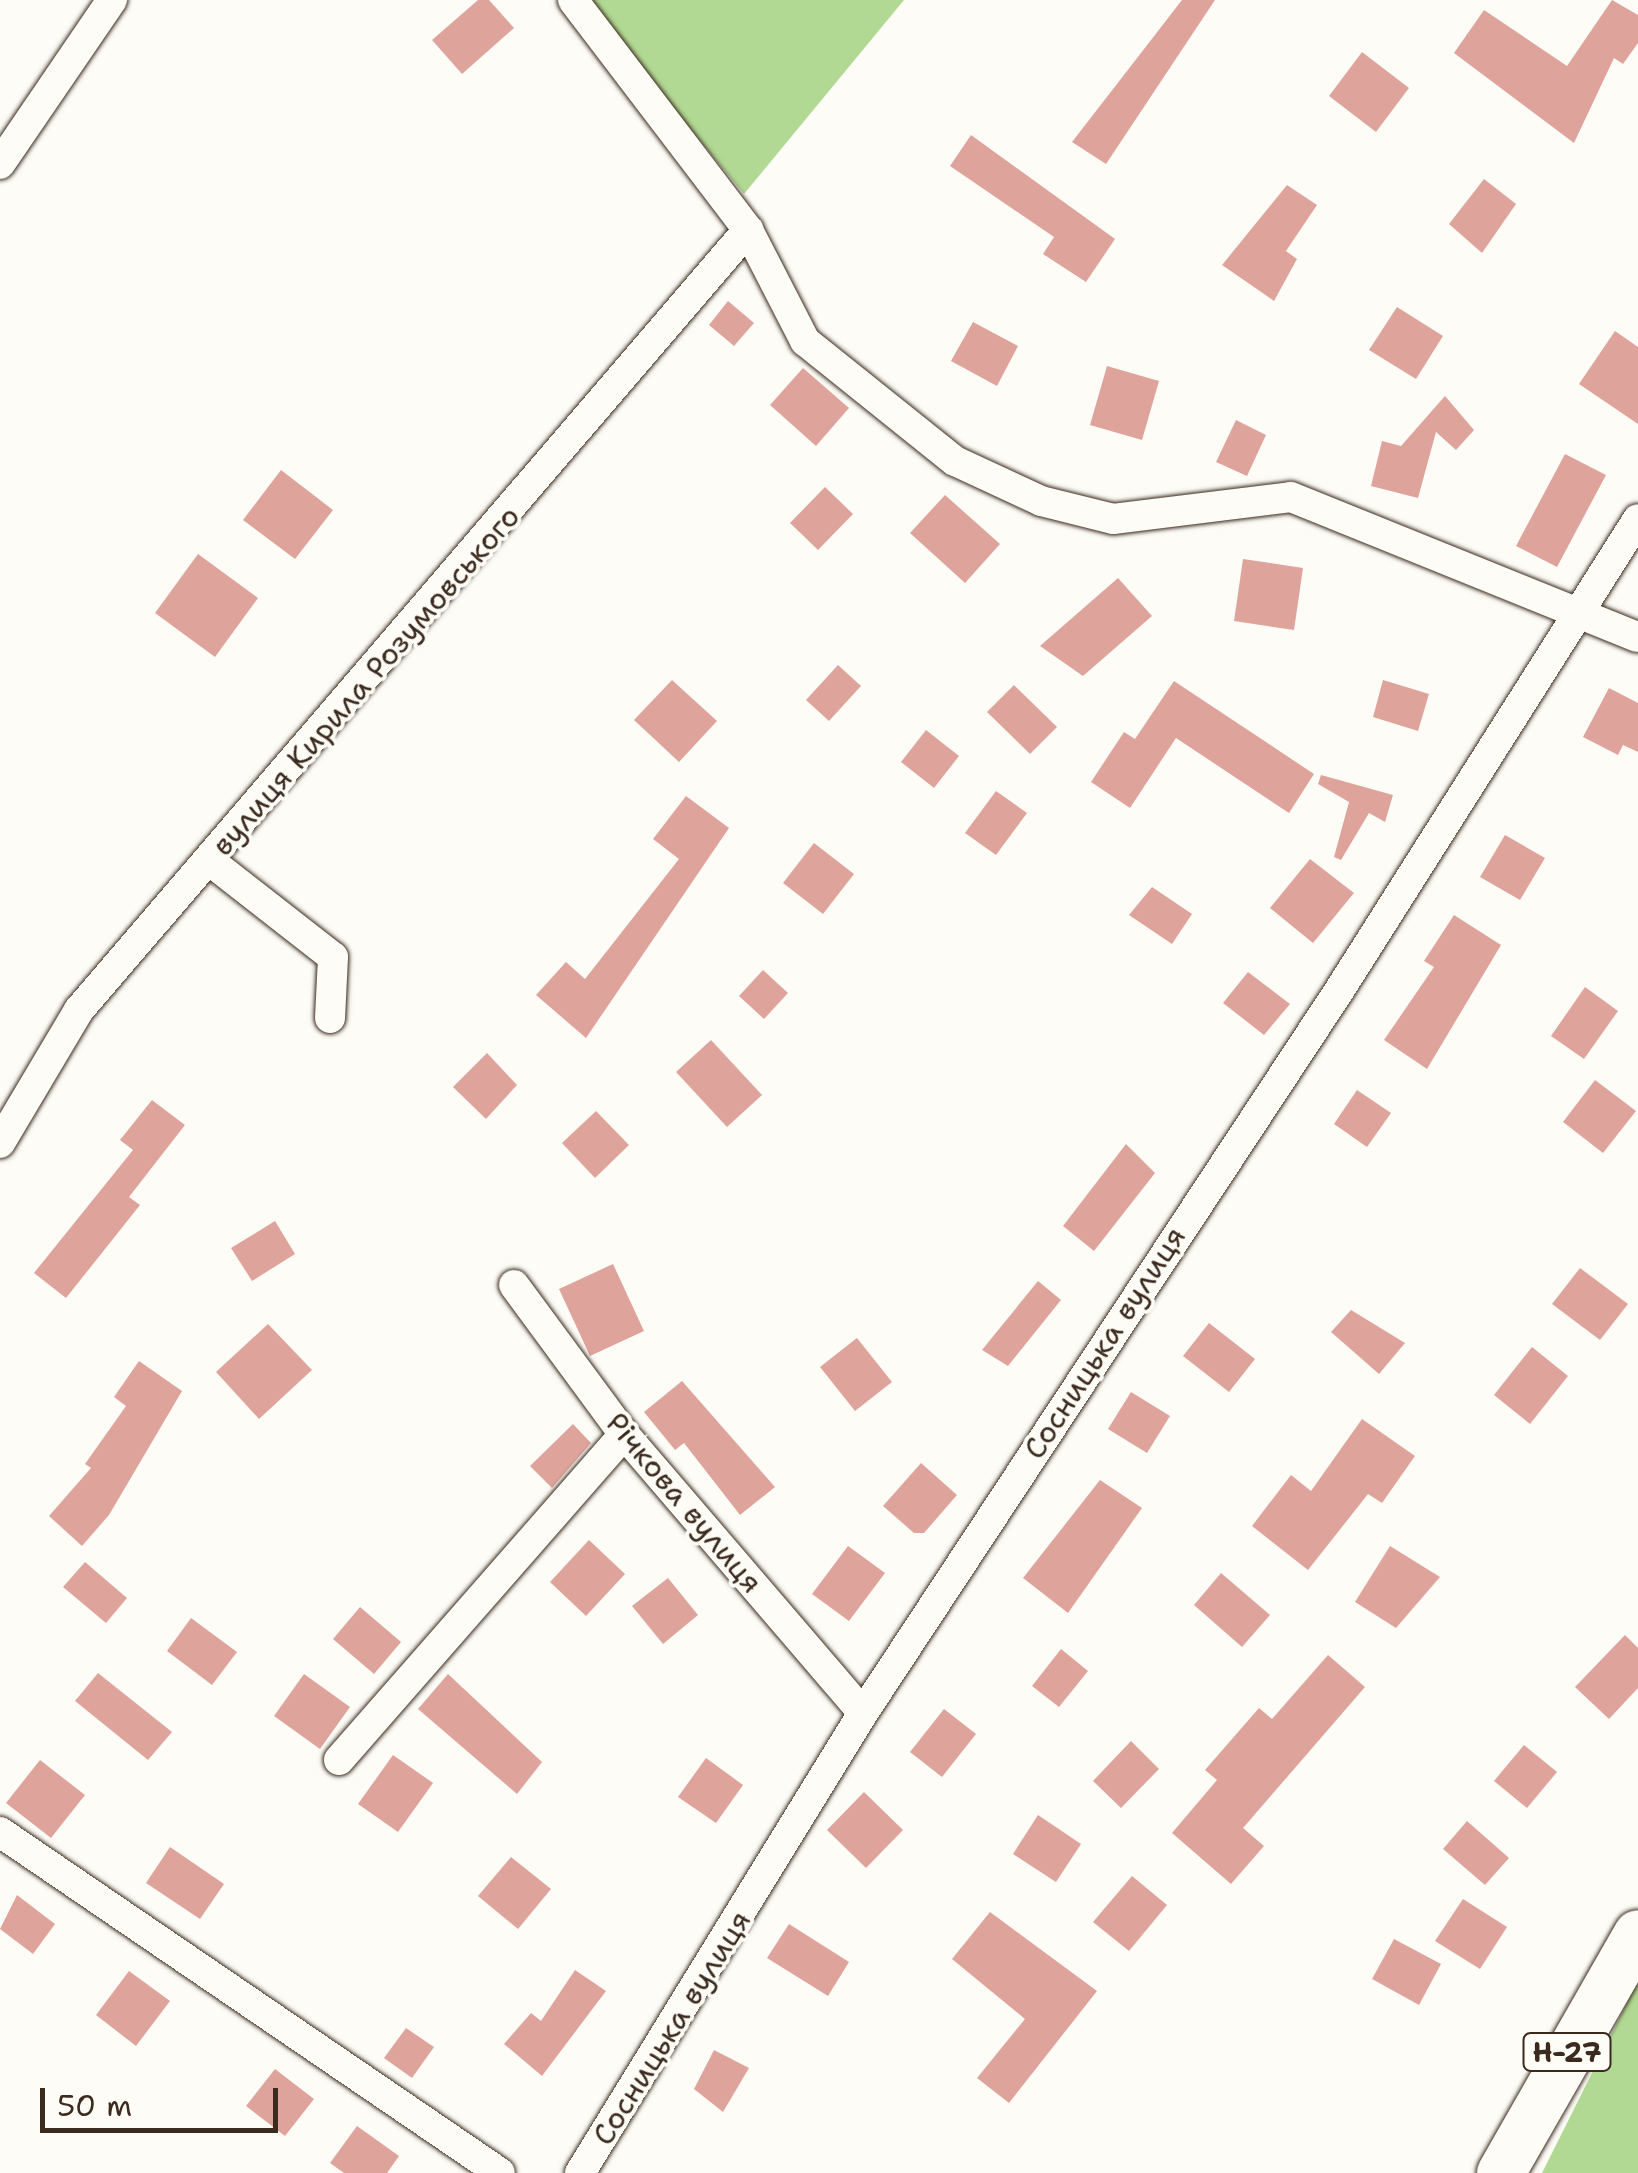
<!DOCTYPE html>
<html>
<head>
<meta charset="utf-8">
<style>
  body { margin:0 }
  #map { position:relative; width:1638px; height:2173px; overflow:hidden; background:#fdfcf7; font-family:"Shantell Sans",sans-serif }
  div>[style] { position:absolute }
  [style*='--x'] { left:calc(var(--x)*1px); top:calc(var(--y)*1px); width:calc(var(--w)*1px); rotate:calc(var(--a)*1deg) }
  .green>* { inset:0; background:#b2d994 }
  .building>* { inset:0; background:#dea49c }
  .roads { filter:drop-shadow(0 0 2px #3b2a1e) drop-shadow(0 0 2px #3b2a1e) }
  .minor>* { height:30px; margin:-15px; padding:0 15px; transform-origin:15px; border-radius:15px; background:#fdfcf7 }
  .primary>* { height:48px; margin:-24px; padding:0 24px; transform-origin:24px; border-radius:24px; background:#fdfcf7 }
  span { translate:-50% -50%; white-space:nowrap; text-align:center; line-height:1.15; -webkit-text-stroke:8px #fdfcf7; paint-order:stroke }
  .shield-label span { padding:2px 8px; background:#fdfcf7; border:2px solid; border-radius:8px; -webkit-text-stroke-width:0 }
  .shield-label { font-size:28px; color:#3b2a1e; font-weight:700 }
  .street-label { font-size:30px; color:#3b2a1e }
  .scale { position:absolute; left:40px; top:2088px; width:238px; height:45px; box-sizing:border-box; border:5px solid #3b2a1e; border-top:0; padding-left:12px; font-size:30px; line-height:35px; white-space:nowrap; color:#3b2a1e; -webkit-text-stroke:8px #fdfcf7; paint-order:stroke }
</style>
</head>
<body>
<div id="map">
  <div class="green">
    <div style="clip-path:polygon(584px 0,904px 0,744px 194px)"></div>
    <div style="clip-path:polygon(1638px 1984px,1638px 2173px,1542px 2173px,1632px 1993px)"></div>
  </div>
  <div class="building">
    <div style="clip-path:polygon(478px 0,489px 0,514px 28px,462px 74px,432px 40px)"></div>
    <div style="clip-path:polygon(1182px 0,1215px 0,1106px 164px,1072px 142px)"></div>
    <div style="clip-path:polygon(1612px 0,1638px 15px,1638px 43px,1623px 64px,1614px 58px,1574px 143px,1454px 53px,1484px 10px,1567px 66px)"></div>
    <div style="clip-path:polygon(1362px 52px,1409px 88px,1376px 132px,1329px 96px)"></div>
    <div style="clip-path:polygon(971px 135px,1115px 239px,1086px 282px,1043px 254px,1054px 237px,950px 166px)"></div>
    <div style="clip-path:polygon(1484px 179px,1516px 204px,1482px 253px,1449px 224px)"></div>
    <div style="clip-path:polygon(1287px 185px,1317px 205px,1286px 251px,1297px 259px,1274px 301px,1222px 265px)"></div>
    <div style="clip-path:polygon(728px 301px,754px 323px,734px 346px,709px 325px)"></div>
    <div style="clip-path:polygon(1397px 307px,1443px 336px,1416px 379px,1369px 350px)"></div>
    <div style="clip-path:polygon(973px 322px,1018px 346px,997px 386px,951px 361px)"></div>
    <div style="clip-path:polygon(1615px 331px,1638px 347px,1638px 424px,1579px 384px)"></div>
    <div style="clip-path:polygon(1107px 366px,1159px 381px,1142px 440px,1090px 425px)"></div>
    <div style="clip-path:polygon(803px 368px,849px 408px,816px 446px,770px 405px)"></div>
    <div style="clip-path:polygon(1445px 396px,1474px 430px,1456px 450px,1436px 432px,1418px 498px,1371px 486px,1382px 441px,1401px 446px)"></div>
    <div style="clip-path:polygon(1236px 420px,1266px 435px,1247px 476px,1216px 462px)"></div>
    <div style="clip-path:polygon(1565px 454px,1606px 475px,1557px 567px,1516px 546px)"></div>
    <div style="clip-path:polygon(281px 470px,333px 510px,295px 559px,243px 520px)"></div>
    <div style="clip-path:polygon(825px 487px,853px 514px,818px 550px,790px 523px)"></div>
    <div style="clip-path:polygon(945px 495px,1000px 544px,965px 583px,910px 533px)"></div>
    <div style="clip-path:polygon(198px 554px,258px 598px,215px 657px,155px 613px)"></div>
    <div style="clip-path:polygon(1243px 559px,1303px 568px,1294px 630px,1234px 621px)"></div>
    <div style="clip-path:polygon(1118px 578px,1152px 616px,1083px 676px,1040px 646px)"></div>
    <div style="clip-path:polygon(838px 665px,861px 686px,829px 721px,806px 700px)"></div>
    <div style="clip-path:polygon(672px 680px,717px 721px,679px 762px,634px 720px)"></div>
    <div style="clip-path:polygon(1383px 680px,1429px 694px,1418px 731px,1373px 717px)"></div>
    <div style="clip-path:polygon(1174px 681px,1314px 774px,1289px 813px,1176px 738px,1130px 808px,1091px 782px,1124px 732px,1135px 739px)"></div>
    <div style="clip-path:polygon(1014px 685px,1057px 727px,1030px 754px,987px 712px)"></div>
    <div style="clip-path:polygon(1609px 688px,1638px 703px,1638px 752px,1623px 745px,1618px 755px,1583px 737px)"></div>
    <div style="clip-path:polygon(926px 730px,959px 756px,934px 788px,901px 762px)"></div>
    <div style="clip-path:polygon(1321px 775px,1393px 795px,1385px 822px,1369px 813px,1341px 860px,1334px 857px,1349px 802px,1318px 784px)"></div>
    <div style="clip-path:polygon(996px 791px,1027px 813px,996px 855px,965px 833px)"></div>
    <div style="clip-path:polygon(686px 796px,729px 828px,586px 1038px,536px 995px,566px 962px,585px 979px,679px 859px,653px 839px)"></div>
    <div style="clip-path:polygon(1505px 835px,1545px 858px,1520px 900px,1480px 877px)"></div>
    <div style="clip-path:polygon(814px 843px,854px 874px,823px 914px,783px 883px)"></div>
    <div style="clip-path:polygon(1310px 859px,1354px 893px,1313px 943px,1270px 908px)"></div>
    <div style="clip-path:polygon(1152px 887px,1192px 914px,1172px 944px,1129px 915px)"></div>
    <div style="clip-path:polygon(1454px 915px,1501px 945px,1427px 1069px,1384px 1040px,1434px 967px,1424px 961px)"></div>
    <div style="clip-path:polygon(763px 970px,788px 993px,764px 1019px,739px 996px)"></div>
    <div style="clip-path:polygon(1248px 972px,1290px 1004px,1264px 1035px,1223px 1003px)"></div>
    <div style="clip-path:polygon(1585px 987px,1618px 1011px,1584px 1059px,1551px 1036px)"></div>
    <div style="clip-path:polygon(711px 1040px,762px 1095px,727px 1127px,676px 1072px)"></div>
    <div style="clip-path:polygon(487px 1053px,517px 1085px,486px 1119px,453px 1087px)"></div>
    <div style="clip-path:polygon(1595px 1080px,1636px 1111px,1603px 1153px,1563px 1122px)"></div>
    <div style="clip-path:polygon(1357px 1090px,1391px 1113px,1367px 1147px,1334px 1124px)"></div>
    <div style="clip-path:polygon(152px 1100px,185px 1125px,129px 1197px,140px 1205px,66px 1298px,34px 1273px,133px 1150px,120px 1140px)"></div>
    <div style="clip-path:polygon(596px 1111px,629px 1145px,595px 1178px,562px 1143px)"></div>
    <div style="clip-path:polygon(1126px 1144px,1155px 1173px,1094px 1251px,1063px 1226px)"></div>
    <div style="clip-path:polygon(275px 1221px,295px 1254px,252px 1281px,231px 1248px)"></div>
    <div style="clip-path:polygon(613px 1264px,644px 1331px,590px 1356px,559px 1289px)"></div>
    <div style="clip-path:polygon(1580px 1268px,1628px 1304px,1600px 1340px,1552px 1304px)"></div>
    <div style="clip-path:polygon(1038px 1281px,1061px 1300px,1008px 1366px,982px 1350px)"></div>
    <div style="clip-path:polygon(1351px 1310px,1405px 1343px,1379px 1374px,1331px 1332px)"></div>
    <div style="clip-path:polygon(1209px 1323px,1255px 1359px,1229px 1392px,1183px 1356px)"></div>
    <div style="clip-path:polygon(268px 1324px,312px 1370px,259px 1419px,216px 1372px)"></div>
    <div style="clip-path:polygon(857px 1338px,892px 1382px,855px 1411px,820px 1367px)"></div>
    <div style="clip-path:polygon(1532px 1347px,1568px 1376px,1530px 1424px,1494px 1395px)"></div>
    <div style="clip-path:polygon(139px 1361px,182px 1391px,109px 1515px,82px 1546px,49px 1516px,91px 1468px,85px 1464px,126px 1406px,114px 1397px)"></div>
    <div style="clip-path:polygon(682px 1381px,775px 1487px,740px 1515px,684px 1443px,675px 1450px,644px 1412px)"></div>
    <div style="clip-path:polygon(1131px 1392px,1170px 1416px,1147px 1453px,1108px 1429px)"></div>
    <div style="clip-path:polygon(1362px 1419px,1415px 1456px,1382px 1503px,1368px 1494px,1308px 1570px,1252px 1526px,1291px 1475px,1311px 1491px)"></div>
    <div style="clip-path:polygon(573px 1424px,591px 1443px,552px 1488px,530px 1466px)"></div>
    <div style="clip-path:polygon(921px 1463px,957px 1495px,924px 1533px,914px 1533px,883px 1506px)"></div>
    <div style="clip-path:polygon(1100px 1480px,1142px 1508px,1068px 1613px,1023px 1578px)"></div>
    <div style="clip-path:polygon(589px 1540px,625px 1574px,586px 1616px,550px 1582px)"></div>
    <div style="clip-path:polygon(848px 1546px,885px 1573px,849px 1621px,812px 1594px)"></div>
    <div style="clip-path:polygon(1390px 1546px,1440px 1577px,1396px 1628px,1355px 1602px)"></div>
    <div style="clip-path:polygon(85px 1562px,127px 1598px,106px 1623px,63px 1587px)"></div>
    <div style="clip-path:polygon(1221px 1573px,1270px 1615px,1242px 1647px,1194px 1605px)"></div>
    <div style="clip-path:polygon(668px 1578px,698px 1615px,663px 1644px,632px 1606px)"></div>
    <div style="clip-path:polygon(360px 1607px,401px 1642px,374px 1674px,333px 1639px)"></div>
    <div style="clip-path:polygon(191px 1618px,237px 1652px,212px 1685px,167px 1651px)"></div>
    <div style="clip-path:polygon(1625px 1635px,1638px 1648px,1638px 1688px,1609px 1719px,1575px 1687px)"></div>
    <div style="clip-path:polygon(1061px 1649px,1088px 1671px,1059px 1707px,1032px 1686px)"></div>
    <div style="clip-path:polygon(1328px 1655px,1365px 1687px,1243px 1828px,1264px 1846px,1231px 1884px,1172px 1833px,1217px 1780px,1205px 1770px,1259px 1708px,1272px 1719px)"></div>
    <div style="clip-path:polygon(98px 1673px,172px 1732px,148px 1760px,75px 1701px)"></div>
    <div style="clip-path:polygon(304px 1674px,350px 1707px,320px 1749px,274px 1716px)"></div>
    <div style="clip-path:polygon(448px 1674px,542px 1762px,517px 1794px,418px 1709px)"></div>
    <div style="clip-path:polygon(944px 1709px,976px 1734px,942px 1777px,910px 1752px)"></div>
    <div style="clip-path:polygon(1131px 1741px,1159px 1769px,1121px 1808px,1093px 1781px)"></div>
    <div style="clip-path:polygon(1524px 1745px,1557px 1772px,1527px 1808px,1494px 1781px)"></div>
    <div style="clip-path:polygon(393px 1755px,433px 1783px,398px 1832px,358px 1804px)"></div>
    <div style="clip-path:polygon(706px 1758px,743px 1785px,716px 1823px,678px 1797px)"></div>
    <div style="clip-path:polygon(40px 1760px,85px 1795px,51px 1838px,6px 1803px)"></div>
    <div style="clip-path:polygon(864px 1792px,903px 1830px,866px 1868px,827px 1830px)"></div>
    <div style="clip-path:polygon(1038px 1815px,1081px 1844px,1056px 1882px,1013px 1854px)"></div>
    <div style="clip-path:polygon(1467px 1821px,1509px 1858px,1485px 1885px,1443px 1849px)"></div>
    <div style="clip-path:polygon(170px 1847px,224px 1884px,200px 1919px,146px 1883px)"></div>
    <div style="clip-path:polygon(511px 1857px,551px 1889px,518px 1929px,478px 1896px)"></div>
    <div style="clip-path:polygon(1132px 1876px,1167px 1905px,1129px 1951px,1093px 1922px)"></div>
    <div style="clip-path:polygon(17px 1895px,55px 1924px,33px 1954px,0 1929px)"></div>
    <div style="clip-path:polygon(1463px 1899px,1507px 1927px,1480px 1969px,1435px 1941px)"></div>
    <div style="clip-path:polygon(990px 1912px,1097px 1991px,1009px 2103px,977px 2078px,1025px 2019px,952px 1959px)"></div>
    <div style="clip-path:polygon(789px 1924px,849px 1962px,828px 1996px,767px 1958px)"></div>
    <div style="clip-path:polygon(1394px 1939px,1441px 1964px,1419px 2005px,1372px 1979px)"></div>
    <div style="clip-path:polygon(575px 1970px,606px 1991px,542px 2076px,504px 2044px,531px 2013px,541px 2021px)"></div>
    <div style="clip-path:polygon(129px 1971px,170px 2001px,136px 2046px,96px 2015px)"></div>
    <div style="clip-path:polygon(406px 2028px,434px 2047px,412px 2078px,384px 2058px)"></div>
    <div style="clip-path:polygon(714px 2050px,749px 2068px,723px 2112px,694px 2089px)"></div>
    <div style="clip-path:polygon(275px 2069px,314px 2099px,285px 2136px,246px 2106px)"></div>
    <div style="clip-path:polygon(357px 2126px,399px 2156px,387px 2173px,344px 2173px,330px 2163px)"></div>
  </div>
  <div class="roads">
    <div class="minor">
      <div style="--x:573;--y:0;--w:289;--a:52.7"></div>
      <div style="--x:748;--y:230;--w:125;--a:62.8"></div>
      <div style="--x:805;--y:341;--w:192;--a:38.7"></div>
      <div style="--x:955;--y:461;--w:95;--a:24.9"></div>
      <div style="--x:1041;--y:501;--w:74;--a:14"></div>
      <div style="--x:1113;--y:519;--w:179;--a:-7"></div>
      <div style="--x:1291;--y:497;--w:374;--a:22"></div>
      <div style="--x:0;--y:164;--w:199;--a:-55.7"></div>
      <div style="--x:210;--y:861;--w:156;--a:38"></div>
      <div style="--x:333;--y:957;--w:61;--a:92.8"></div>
      <div style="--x:0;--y:1143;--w:155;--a:-59.3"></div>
      <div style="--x:79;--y:1010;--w:1028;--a:-49.38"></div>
      <div style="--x:514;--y:1285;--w:185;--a:53.6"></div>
      <div style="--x:624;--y:1434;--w:367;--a:49.4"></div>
      <div style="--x:339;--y:1760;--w:433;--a:-48.8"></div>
      <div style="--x:0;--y:1832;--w:605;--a:34.29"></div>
      <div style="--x:580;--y:2173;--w:540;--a:-58.4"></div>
      <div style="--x:863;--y:1713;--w:861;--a:-56.61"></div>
      <div style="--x:1337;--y:994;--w:562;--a:-57.64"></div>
    </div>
    <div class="primary">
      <div style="--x:1501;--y:2173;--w:275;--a:-60.2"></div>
    </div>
  </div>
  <div class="shield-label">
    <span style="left:1567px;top:2052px">Н-27</span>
  </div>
  <div class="street-label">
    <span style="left:366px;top:681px;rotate:-49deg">вулиця Кирила Розумовського</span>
    <span style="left:1105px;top:1343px;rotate:-57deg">Сосницька вулиця</span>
    <span style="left:684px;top:1503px;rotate:50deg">Річкова вулиця</span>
    <span style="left:672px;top:2028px;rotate:-58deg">Сосницька вулиця</span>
  </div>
  <div class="scale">50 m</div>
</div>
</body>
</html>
